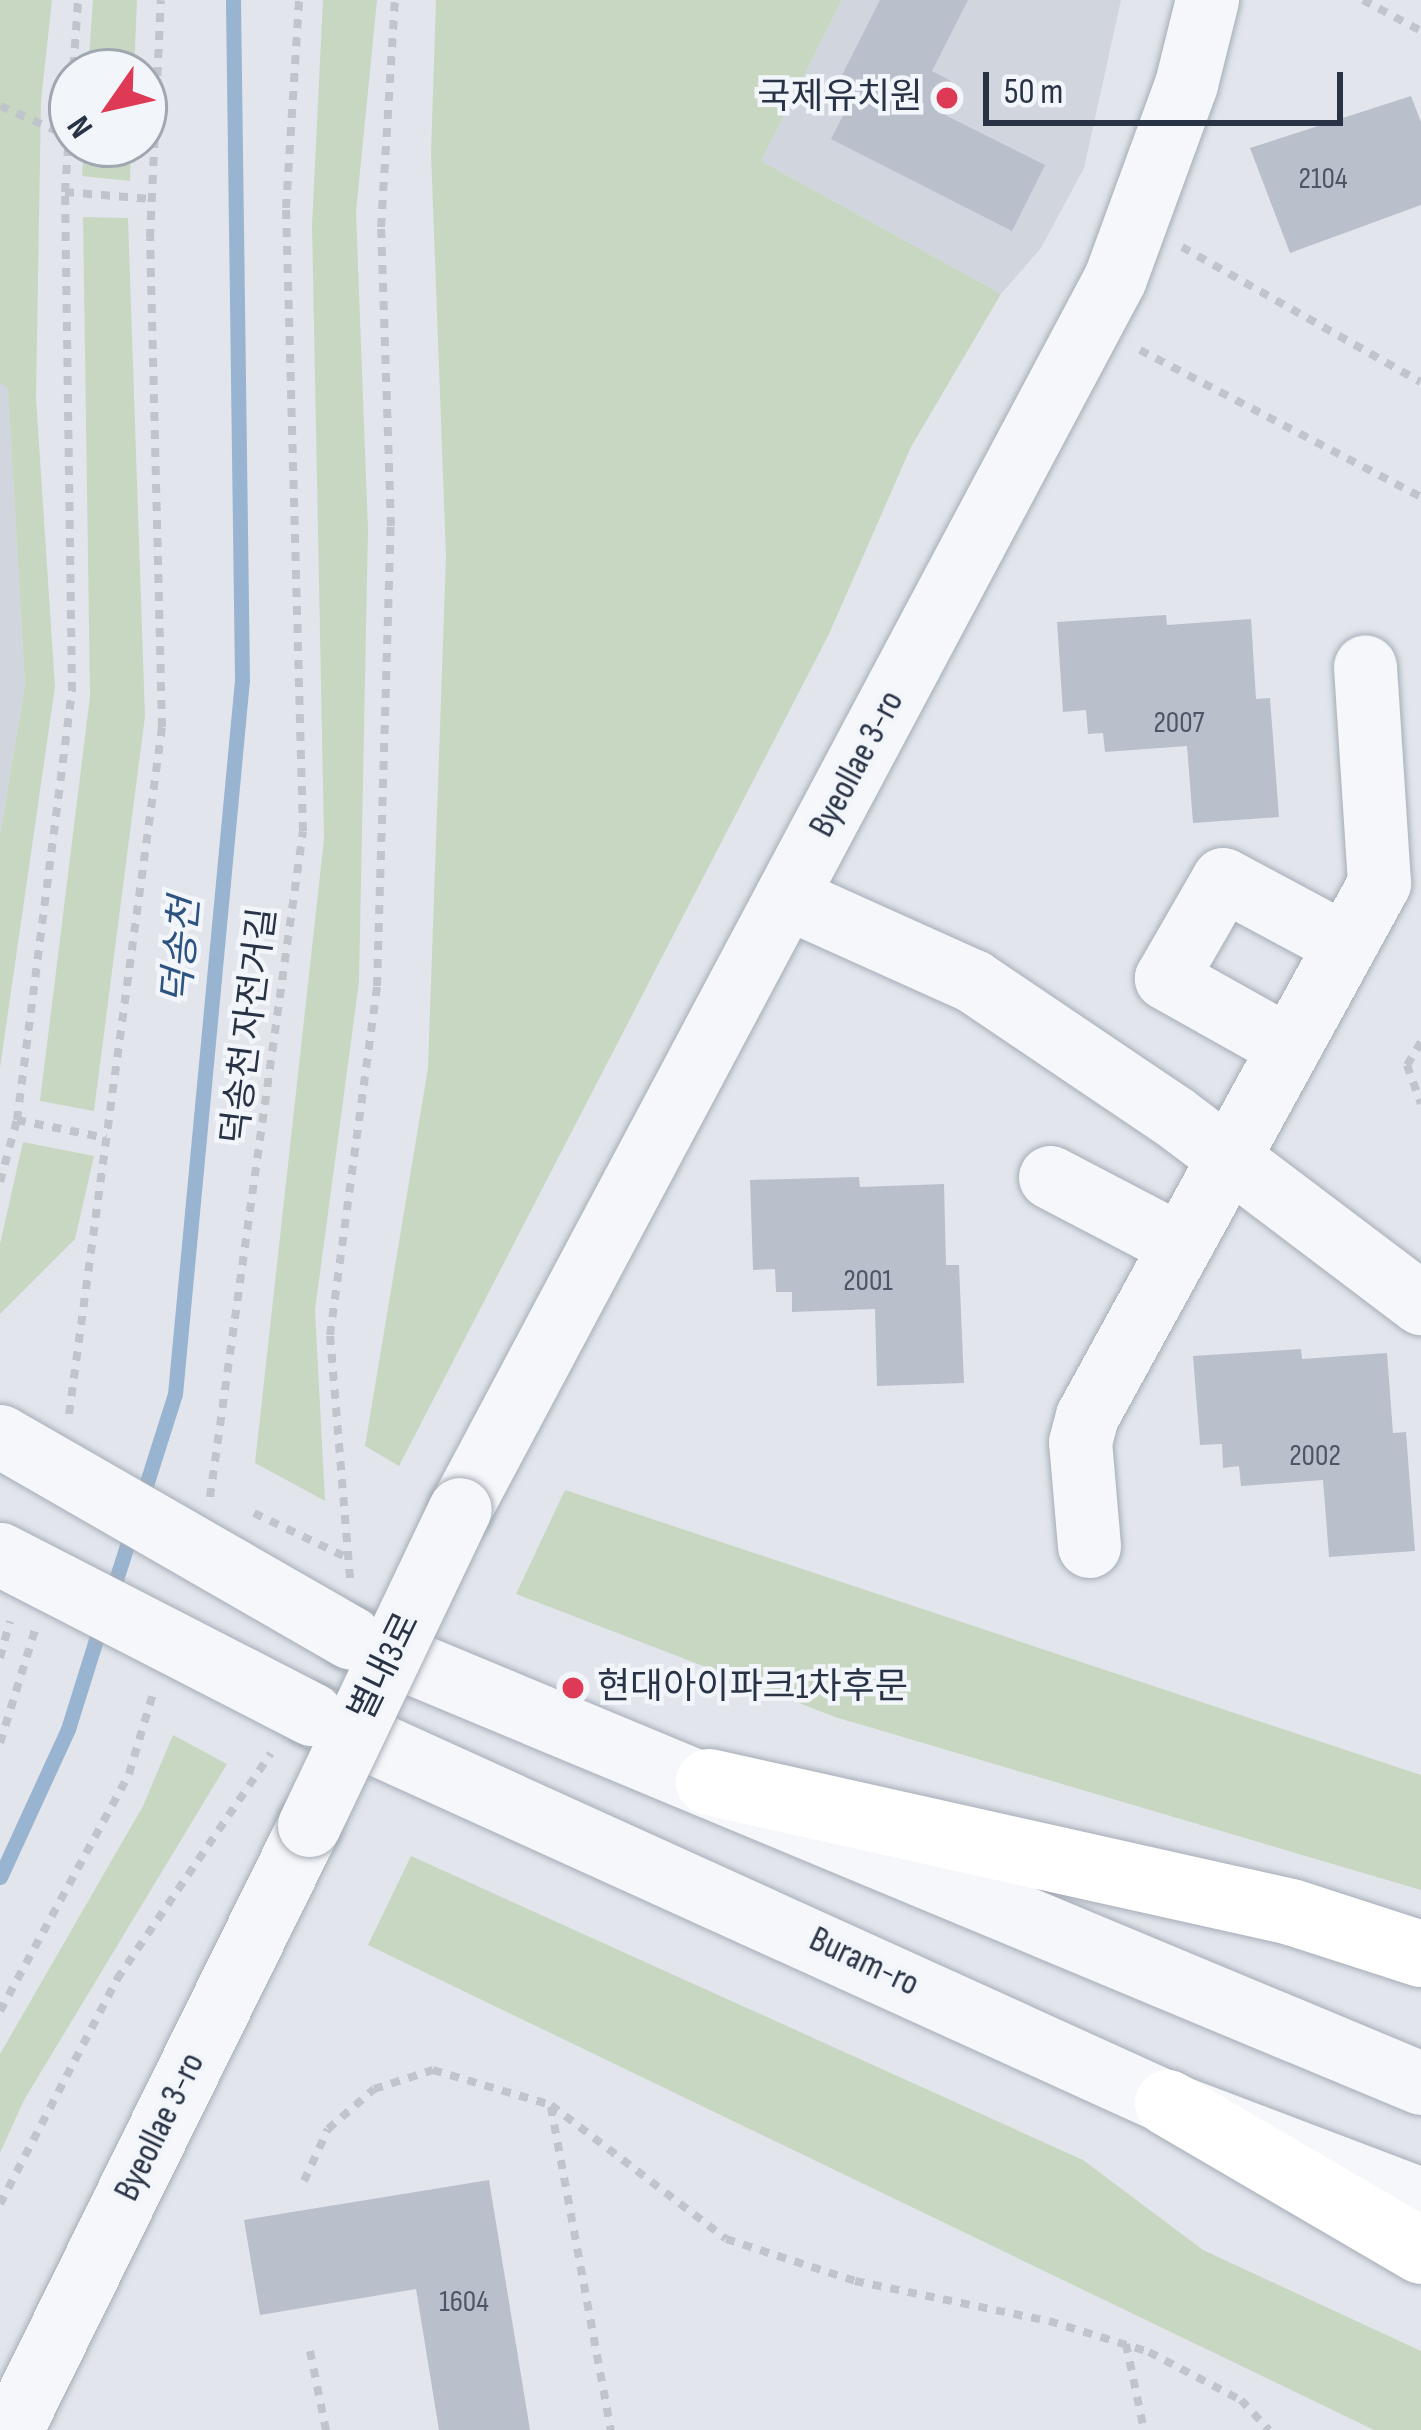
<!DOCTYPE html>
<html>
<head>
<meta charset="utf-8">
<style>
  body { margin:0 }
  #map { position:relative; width:1421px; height:2430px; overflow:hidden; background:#e2e6ec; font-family:"Sofia Sans Condensed","Noto Sans KR",sans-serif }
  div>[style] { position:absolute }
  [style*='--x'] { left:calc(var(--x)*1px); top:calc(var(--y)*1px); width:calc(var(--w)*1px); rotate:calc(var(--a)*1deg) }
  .built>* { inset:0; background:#d0d5de }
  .green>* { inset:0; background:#c8d7c2 }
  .stream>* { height:15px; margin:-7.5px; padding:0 7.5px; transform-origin:7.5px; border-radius:7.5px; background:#99b4d0 }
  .building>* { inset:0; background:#b9bfcb }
  .path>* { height:8px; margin-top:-4px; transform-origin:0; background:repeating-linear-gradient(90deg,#c0c4cb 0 9px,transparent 0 18px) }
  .roads { filter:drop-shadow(0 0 3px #a6adb7) drop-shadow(0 0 3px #a6adb7) }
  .minor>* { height:63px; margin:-31.5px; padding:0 31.5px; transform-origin:31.5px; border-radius:31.5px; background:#f6f7fa }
  .highway>* { height:66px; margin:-33px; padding:0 33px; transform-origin:33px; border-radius:33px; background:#fff }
  .path-bridge>* { height:8px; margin-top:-4px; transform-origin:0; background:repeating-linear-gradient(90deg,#c0c4cb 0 9px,transparent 0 18px) }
  .bridges { filter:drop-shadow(0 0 3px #a6adb7) drop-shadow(0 0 3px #a6adb7) }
  .minor-bridge>* { height:63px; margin:-31.5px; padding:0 31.5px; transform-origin:31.5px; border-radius:31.5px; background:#f6f7fa }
  .dots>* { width:33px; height:33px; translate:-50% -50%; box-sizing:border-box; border:6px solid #f2f5f9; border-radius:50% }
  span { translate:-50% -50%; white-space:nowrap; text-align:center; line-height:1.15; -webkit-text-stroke:9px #f2f5f9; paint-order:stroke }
  .number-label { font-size:30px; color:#4c5667 }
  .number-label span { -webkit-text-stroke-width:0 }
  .poi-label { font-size:36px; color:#283346 }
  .right { translate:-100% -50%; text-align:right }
  .left { translate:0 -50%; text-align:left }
  .street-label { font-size:36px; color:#283346 }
  .water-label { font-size:39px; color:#2d5380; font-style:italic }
  .north { position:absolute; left:48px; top:48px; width:120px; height:120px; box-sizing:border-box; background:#f2f5f9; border:3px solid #a1a7b1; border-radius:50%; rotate:236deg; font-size:33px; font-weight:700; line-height:48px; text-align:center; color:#283346 }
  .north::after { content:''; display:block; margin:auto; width:42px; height:54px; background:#de3a55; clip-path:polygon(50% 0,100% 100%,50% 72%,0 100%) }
  .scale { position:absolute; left:983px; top:72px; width:360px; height:54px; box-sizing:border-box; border:6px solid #283346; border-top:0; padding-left:15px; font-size:36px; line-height:42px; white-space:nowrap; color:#283346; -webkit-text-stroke:9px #f2f5f9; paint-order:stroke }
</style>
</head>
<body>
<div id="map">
  <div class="built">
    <div style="clip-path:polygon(842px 0,1121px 0,1084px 168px,1041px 248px,1001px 294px,761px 161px)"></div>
    <div style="clip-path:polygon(0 383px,8px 387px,25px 685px,0 835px)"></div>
  </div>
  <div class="green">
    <div style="clip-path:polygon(0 0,52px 0,41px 101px,36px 398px,55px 687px,0 1068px,0 835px,25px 685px,8px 388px,0 383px)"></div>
    <div style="clip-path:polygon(93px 0,137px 0,134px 72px,88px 72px)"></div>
    <div style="clip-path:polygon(323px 0,377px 0,356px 212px,368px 530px,359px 982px,315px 1310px,325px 1501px,255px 1463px,324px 839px,312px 225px)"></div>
    <div style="clip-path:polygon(436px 0,842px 0,761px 161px,1001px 294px,911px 447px,829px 634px,399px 1466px,365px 1446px,428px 1068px,446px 556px,431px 153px)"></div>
    <div style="clip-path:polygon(84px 144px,131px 144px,130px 181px,82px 176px)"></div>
    <div style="clip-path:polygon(83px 217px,128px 218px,145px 716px,94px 1111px,40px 1101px,90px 696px)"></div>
    <div style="clip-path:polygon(23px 1142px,94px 1156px,75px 1239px,0 1314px,0 1244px)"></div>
    <div style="clip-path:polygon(565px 1490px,1421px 1775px,1421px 1890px,835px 1717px,516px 1594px)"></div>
    <div style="clip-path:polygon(173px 1735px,227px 1764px,24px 2100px,0 2153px,0 2054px,143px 1806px)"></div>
    <div style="clip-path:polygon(411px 1856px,1083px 2160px,1203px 2250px,1421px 2351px,1421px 2430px,1374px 2430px,368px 1945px)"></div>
  </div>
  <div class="stream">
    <div style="--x:142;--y:1498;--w:109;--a:-72.4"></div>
    <div style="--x:175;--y:1394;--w:717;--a:-84.64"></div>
    <div style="--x:242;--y:680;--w:680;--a:-90.76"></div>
    <div style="--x:111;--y:1595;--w:71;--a:-72.1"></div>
    <div style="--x:0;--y:1877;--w:163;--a:-65.3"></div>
    <div style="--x:68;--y:1729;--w:110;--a:-72.6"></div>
  </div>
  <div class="building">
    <div style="clip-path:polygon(880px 0,968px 0,932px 71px,958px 85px,945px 115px,1045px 165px,1012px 231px,831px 139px,853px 96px,836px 87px)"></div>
    <div style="clip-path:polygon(1411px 96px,1421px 122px,1421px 205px,1290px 253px,1250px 148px)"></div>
    <div style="clip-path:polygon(1166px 615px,1167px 625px,1251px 619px,1256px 699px,1270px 698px,1279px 817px,1193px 823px,1187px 746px,1105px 752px,1103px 733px,1088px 734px,1086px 710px,1063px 712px,1057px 622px)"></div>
    <div style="clip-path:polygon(859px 1177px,860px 1187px,944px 1184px,946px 1265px,959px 1265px,964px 1383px,877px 1386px,875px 1309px,792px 1312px,792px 1292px,776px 1292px,775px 1269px,753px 1270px,750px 1180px)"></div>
    <div style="clip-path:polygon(1301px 1349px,1302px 1359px,1387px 1353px,1393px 1433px,1406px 1432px,1415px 1551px,1329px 1557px,1323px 1480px,1241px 1486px,1239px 1466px,1223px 1468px,1222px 1444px,1200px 1445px,1193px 1356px)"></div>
    <div style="clip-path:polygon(489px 2180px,530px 2430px,439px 2430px,416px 2289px,260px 2315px,244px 2220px)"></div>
  </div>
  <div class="path">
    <div style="--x:1363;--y:0;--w:66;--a:28.1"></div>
    <div style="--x:0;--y:106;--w:72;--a:23.7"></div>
    <div style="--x:65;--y:192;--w:86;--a:4.7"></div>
    <div style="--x:1182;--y:247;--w:274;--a:29.5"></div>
    <div style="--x:1140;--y:350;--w:317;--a:27.6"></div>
    <div style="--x:1421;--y:1042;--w:27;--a:121"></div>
    <div style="--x:1407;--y:1065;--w:41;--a:70.3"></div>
    <div style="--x:17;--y:1120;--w:91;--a:11.4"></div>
    <div style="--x:0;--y:1182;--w:64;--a:-74.7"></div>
    <div style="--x:17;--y:1120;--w:433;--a:-82.7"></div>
    <div style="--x:72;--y:691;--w:499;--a:-90.8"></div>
    <div style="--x:65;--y:192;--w:192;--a:-86.1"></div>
    <div style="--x:69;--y:1414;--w:693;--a:-82.29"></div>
    <div style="--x:162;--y:727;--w:489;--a:-91.4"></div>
    <div style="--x:150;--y:238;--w:238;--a:-87.4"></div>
    <div style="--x:210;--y:1497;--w:672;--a:-82.05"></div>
    <div style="--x:303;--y:831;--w:623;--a:-91.56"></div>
    <div style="--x:286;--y:208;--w:208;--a:-86.4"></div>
    <div style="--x:350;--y:1578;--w:244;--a:-94.7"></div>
    <div style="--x:330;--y:1335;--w:352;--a:-82.3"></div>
    <div style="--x:377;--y:986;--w:460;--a:-88.3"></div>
    <div style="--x:391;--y:526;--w:299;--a:-91.9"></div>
    <div style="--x:381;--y:227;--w:227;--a:-86.5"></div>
    <div style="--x:0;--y:1658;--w:38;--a:-75"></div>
    <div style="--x:0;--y:1743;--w:118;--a:-72.8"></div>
    <div style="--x:0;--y:2011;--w:270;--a:-61.4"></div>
    <div style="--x:129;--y:1774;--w:88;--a:-73.4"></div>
    <div style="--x:551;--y:2107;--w:329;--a:79.5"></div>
    <div style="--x:304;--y:2181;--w:57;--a:-65.2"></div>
    <div style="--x:328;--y:2129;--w:61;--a:-41"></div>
    <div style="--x:374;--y:2089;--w:62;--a:-17.9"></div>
    <div style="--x:433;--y:2070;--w:123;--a:16.5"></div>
    <div style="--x:551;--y:2105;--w:220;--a:37.4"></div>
    <div style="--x:726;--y:2239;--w:136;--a:18"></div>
    <div style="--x:855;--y:2281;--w:198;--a:11.7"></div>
    <div style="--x:1049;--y:2321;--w:105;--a:17.2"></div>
    <div style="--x:1149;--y:2352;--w:104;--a:27.6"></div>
    <div style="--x:1241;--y:2400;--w:41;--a:47"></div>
    <div style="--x:0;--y:2204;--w:254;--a:-62.5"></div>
    <div style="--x:117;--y:1979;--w:273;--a:-55.7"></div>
    <div style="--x:1126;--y:2344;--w:88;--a:78.2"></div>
    <div style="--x:310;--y:2351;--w:81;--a:78.6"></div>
  </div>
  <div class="roads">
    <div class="minor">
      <div style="--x:786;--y:897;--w:205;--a:24.2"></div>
      <div style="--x:973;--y:981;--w:240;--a:34"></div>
      <div style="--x:1172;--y:1115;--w:312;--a:37.1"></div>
      <div style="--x:1287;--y:1046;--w:139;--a:-150.7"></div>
      <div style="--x:1166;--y:978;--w:114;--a:-60.1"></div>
      <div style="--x:1223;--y:879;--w:137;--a:28.2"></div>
      <div style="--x:1050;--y:1177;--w:144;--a:27.6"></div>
      <div style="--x:460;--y:1509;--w:1394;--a:-61.98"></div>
      <div style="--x:1115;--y:278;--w:207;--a:-69.9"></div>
      <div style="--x:1186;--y:84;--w:87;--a:-76"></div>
      <div style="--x:1089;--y:1546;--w:104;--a:-94.9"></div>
      <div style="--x:1080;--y:1442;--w:27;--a:-75"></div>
      <div style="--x:1087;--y:1416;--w:608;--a:-61.28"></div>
      <div style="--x:1379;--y:883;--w:217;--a:-93.7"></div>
      <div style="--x:350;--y:1637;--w:1160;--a:22.61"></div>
      <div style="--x:311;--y:1714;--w:941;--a:24.41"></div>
      <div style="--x:1168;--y:2103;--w:271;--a:20.8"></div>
      <div style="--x:11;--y:2430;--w:674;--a:-63.78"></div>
    </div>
    <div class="highway">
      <div style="--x:709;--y:1782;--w:596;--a:12.59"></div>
      <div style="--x:1291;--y:1912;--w:137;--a:17.9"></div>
      <div style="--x:1168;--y:2103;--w:293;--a:30.3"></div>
    </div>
  </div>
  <div class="path-bridge">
    <div style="--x:254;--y:1513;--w:106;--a:25.6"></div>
  </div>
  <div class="bridges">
    <div class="minor-bridge">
      <div style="--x:0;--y:1436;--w:404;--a:29.9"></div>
      <div style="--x:0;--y:1554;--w:350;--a:27.2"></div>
      <div style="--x:309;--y:1825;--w:350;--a:-64.5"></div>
    </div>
  </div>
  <div class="dots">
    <div style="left:947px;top:98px;background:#de3a55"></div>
    <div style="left:573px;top:1688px;background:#de3a55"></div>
  </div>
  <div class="number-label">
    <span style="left:1323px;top:179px">2104</span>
    <span style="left:1179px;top:723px">2007</span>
    <span style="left:868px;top:1281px">2001</span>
    <span style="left:1315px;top:1456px">2002</span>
    <span style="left:464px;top:2302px">1604</span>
  </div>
  <div class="poi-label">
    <span class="right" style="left:923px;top:98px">국제유치원</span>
    <span class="left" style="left:597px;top:1688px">현대아이파크1차후문</span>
  </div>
  <div class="street-label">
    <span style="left:857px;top:764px;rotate:-62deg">Byeollae 3-ro</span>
    <span style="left:250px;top:1026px;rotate:-83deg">덕송천 자전거길</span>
    <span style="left:385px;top:1667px;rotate:-64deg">별내3로</span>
    <span style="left:864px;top:1962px;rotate:25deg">Buram-ro</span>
    <span style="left:160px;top:2127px;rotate:-64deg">Byeollae 3-ro</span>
  </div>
  <div class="water-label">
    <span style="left:183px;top:951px;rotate:-85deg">덕송천</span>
  </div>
  <div class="north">N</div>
  <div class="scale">50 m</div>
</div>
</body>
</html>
